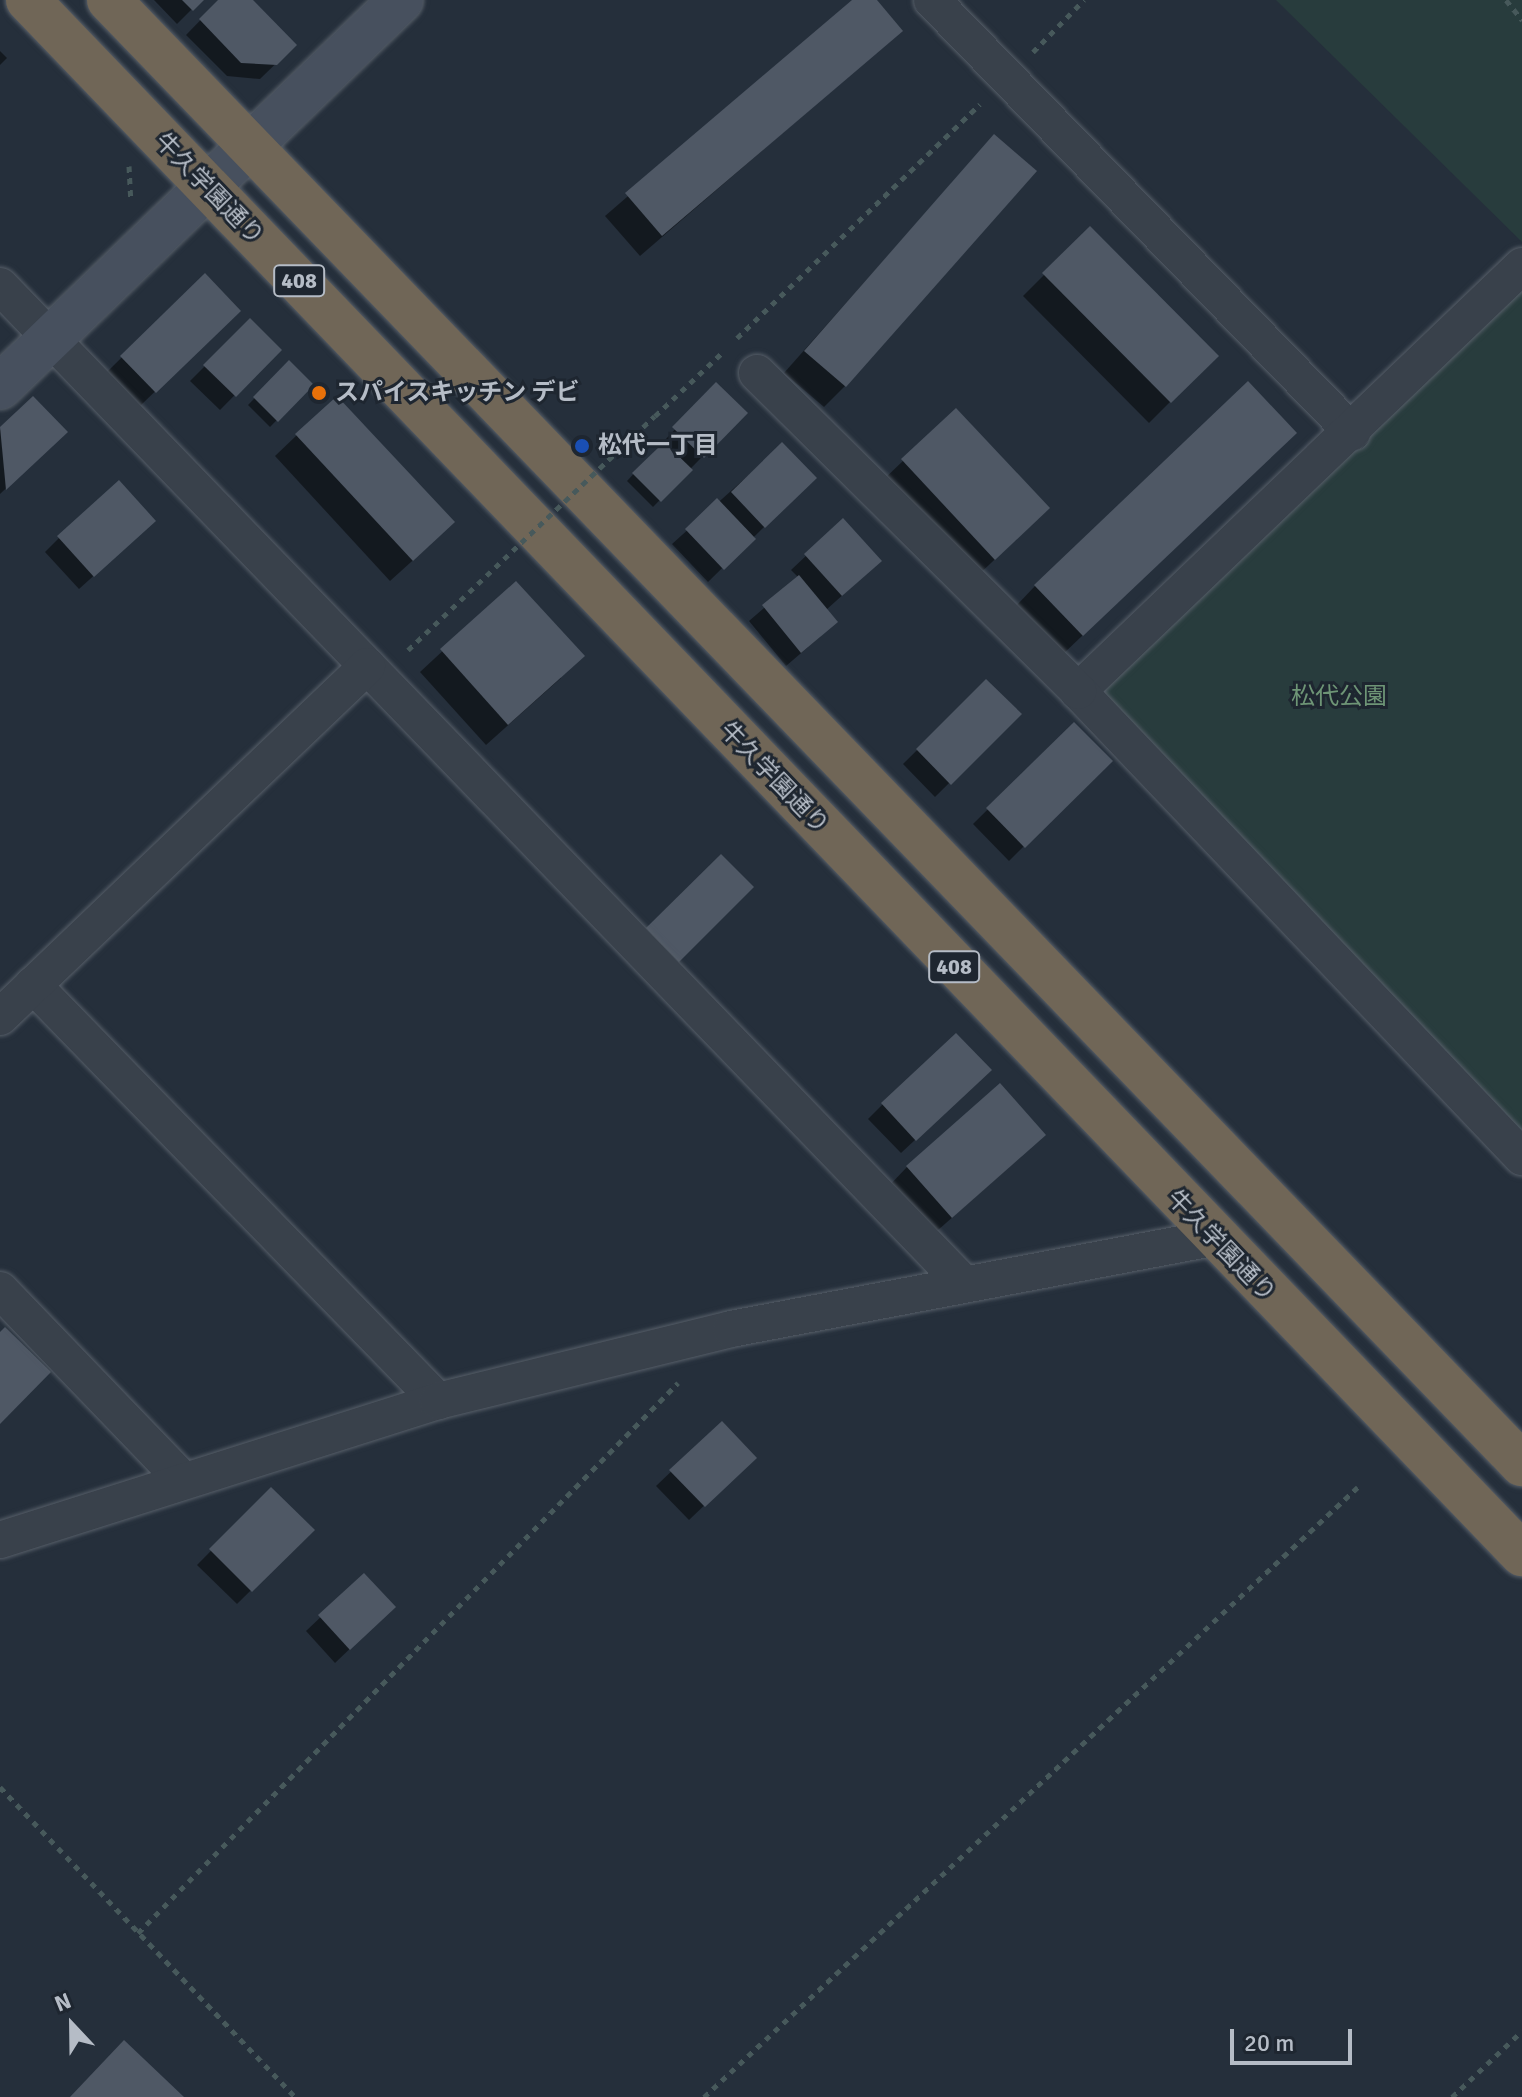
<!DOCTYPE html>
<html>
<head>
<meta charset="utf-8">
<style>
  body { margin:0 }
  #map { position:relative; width:1522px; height:2097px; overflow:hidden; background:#252f3b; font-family:Signika,"Noto Sans JP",sans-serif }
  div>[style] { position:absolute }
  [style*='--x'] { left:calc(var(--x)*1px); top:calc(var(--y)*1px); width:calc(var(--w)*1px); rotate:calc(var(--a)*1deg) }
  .green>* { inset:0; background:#283c3d }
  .shadow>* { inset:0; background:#0007 }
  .building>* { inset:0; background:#4f5865 }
  .path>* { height:5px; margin-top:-2.5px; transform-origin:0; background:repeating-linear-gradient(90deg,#47595b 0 6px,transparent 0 12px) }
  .roads { filter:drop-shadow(0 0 2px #575f69) drop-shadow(0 0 2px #575f69) }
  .street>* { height:36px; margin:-18px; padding:0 18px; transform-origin:18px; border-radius:18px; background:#39414b }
  .secondary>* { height:44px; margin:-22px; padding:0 22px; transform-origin:22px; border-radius:22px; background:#47505e }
  .highway>* { height:44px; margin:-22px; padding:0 22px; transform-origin:22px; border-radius:22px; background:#706657 }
  .path-bridge>* { height:5px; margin-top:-2.5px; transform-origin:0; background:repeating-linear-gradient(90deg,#47595b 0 6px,transparent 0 12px) }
  .dots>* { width:22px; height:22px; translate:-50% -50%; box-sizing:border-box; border:4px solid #1e2630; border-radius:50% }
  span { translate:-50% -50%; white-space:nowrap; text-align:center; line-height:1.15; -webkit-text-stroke:6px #1e2630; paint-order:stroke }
  .shield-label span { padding:2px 6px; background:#1e2630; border:2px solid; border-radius:6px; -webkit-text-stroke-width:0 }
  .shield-label { font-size:22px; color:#b5bcc6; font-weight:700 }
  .street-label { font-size:24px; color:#b5bcc6 }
  .poi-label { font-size:24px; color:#b5bcc6; font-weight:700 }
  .left { translate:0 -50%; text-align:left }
  .park-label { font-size:24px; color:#6e9576 }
  .north { position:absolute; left:32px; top:1985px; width:80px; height:80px; -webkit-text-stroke:6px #1e2630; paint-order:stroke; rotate:338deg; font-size:22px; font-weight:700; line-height:32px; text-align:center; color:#b5bcc6 }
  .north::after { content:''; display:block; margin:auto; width:28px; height:36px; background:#b5bcc6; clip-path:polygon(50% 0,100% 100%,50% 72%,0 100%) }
  .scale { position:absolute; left:1230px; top:2029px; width:122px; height:36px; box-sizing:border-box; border:4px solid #b5bcc6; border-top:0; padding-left:10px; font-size:24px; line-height:28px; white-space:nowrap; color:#b5bcc6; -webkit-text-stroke:6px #1e2630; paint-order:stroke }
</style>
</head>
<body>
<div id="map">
  <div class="green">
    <div style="clip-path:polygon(1276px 0,1522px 0,1522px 242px)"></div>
    <div style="clip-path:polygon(1522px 266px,1522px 1157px,1078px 691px)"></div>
  </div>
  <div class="shadow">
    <div style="clip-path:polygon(154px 0,201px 0,177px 24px)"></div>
    <div style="clip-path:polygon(220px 0,250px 0,295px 45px,260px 79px,227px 76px,186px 35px)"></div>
    <div style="clip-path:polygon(855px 0,874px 0,901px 31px,640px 256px,605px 216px)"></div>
    <div style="clip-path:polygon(0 51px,7px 58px,0 65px)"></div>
    <div style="clip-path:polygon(994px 136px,845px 386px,824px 407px,784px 373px)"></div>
    <div style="clip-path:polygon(1090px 229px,1216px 356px,1149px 423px,1023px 296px)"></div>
    <div style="clip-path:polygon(204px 276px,238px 311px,140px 406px,107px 372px)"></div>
    <div style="clip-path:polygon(250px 321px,279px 350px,220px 410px,190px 381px)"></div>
    <div style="clip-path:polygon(289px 363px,311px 385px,270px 427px,248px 405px)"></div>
    <div style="clip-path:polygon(716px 385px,745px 413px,653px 507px,627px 481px)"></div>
    <div style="clip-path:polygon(33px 399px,51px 446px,0 494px,0 430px)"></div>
    <div style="clip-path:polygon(955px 411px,1026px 530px,973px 580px,881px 482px)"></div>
    <div style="clip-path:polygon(297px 435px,431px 544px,390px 581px,275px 456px)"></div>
    <div style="clip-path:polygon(782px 445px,814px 478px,708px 582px,672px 544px)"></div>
    <div style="clip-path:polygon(1273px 454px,1061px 656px,1014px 608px,1035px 586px)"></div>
    <div style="clip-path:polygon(843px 521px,865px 575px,826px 610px,821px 636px,786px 666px,749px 621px,799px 578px,791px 570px)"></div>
    <div style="clip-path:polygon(139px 535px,79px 589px,45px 552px,59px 538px)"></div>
    <div style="clip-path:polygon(516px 583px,561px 678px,486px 745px,420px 672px)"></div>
    <div style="clip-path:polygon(986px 682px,1019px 714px,935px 797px,903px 764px)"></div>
    <div style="clip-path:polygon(1074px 724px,1110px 761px,1009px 861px,973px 824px)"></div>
    <div style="clip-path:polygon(975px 1084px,901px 1153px,868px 1119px,883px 1104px)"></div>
    <div style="clip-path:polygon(1022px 1156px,929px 1238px,886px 1189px,907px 1167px)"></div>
    <div style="clip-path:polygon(721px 1424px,754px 1458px,689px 1520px,656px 1486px)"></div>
    <div style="clip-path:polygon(271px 1490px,312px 1530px,237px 1604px,197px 1565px)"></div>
    <div style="clip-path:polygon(364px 1576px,379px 1621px,335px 1663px,306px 1631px)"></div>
  </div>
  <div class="building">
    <div style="clip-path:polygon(182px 0,204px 0,193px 11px)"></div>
    <div style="clip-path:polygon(218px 0,253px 0,297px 45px,277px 65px,241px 63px,199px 19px)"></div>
    <div style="clip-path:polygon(852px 0,877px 0,903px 31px,662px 236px,625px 193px)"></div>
    <div style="clip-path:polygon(994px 134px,1037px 171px,846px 387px,804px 351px)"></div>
    <div style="clip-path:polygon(1090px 226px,1219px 356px,1171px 403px,1042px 273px)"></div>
    <div style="clip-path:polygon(205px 273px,241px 311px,156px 393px,120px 356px)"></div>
    <div style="clip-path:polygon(250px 318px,282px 350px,236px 397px,203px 365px)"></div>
    <div style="clip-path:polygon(289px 360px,314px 385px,278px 422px,253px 397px)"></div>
    <div style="clip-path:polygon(1248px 381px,1297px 433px,1083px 636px,1034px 585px)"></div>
    <div style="clip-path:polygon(716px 382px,748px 413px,704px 458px,672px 427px)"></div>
    <div style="clip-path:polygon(33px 396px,68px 432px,6px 490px,0 427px)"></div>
    <div style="clip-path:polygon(337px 396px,455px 522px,413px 561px,295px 434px)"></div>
    <div style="clip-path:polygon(956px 408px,1050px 508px,995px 560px,901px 459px)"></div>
    <div style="clip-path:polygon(664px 442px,693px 470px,661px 502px,632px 473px)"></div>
    <div style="clip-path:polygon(782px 442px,817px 478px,765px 528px,731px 492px)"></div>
    <div style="clip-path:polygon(119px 480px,156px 521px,94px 577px,57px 536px)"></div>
    <div style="clip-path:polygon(717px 498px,756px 539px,724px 570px,685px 529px)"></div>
    <div style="clip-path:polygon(843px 518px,882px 561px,842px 596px,804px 554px)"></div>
    <div style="clip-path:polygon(799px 575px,838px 622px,801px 653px,762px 605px)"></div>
    <div style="clip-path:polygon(516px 581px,585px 656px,508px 725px,440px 649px)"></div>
    <div style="clip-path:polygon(986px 679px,1022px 714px,951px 785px,916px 749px)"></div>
    <div style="clip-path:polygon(1074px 722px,1113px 761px,1025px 848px,986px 808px)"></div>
    <div style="clip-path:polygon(721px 854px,754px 887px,679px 962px,646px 928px)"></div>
    <div style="clip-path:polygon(956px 1033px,992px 1070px,916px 1141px,881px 1103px)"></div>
    <div style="clip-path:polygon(1000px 1083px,1046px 1135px,952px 1218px,906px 1166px)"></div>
    <div style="clip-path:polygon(5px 1327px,51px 1372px,0 1424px,0 1332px)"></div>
    <div style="clip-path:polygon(722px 1421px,757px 1458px,705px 1507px,669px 1470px)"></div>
    <div style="clip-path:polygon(271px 1487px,315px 1530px,252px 1592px,209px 1549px)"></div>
    <div style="clip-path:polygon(364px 1573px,396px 1607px,350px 1650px,318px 1615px)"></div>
    <div style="clip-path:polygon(124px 2040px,184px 2097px,70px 2097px)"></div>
  </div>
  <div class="path">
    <div style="--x:1506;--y:0;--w:26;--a:51"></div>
    <div style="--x:1033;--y:52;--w:73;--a:-45.6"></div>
    <div style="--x:129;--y:166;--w:34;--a:87"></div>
    <div style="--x:737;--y:338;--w:337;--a:-43.9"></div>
    <div style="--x:655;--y:416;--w:95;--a:-43.3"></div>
    <div style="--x:0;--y:1787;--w:428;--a:46.4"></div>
    <div style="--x:138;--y:1933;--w:771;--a:-45.53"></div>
    <div style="--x:704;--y:2097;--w:894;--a:-43.01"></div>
    <div style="--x:1452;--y:2097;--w:96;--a:-43.3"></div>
  </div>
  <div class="roads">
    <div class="street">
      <div style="--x:932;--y:0;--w:603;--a:45.81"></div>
      <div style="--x:1522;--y:266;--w:615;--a:136.25"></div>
      <div style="--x:1078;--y:691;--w:644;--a:46.38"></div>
      <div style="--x:0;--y:286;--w:1388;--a:45.99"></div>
      <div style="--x:757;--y:373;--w:452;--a:44.7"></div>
      <div style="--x:33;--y:985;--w:581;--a:45.77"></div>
      <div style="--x:0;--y:1017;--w:508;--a:-43.72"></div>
      <div style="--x:0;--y:1290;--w:262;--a:46.1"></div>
      <div style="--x:0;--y:1540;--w:460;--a:-17.6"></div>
      <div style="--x:438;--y:1401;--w:302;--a:-13.8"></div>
      <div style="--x:731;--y:1329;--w:491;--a:-10.7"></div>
    </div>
    <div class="secondary">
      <div style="--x:0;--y:387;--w:557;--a:-43.98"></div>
    </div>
    <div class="highway">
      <div style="--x:28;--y:0;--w:2156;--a:46.13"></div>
      <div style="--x:109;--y:0;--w:2035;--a:46.02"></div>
    </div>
  </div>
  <div class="path-bridge">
    <div style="--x:408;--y:650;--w:340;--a:-43.5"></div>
  </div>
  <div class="dots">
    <div style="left:319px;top:393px;background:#e8710a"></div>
    <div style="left:582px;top:446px;background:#1a4fb4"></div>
  </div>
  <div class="shield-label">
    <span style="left:299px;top:281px">408</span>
    <span style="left:954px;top:967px">408</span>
  </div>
  <div class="street-label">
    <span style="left:209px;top:189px;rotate:46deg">牛久学園通り</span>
    <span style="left:774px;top:778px;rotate:46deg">牛久学園通り</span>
    <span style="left:1221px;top:1246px;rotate:46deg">牛久学園通り</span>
  </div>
  <div class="poi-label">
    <span class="left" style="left:335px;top:393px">スパイスキッチン デビ</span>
    <span class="left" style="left:598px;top:446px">松代一丁目</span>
  </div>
  <div class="park-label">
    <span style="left:1339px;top:697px">松代公園</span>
  </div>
  <div class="north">N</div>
  <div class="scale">20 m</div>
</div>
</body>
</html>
